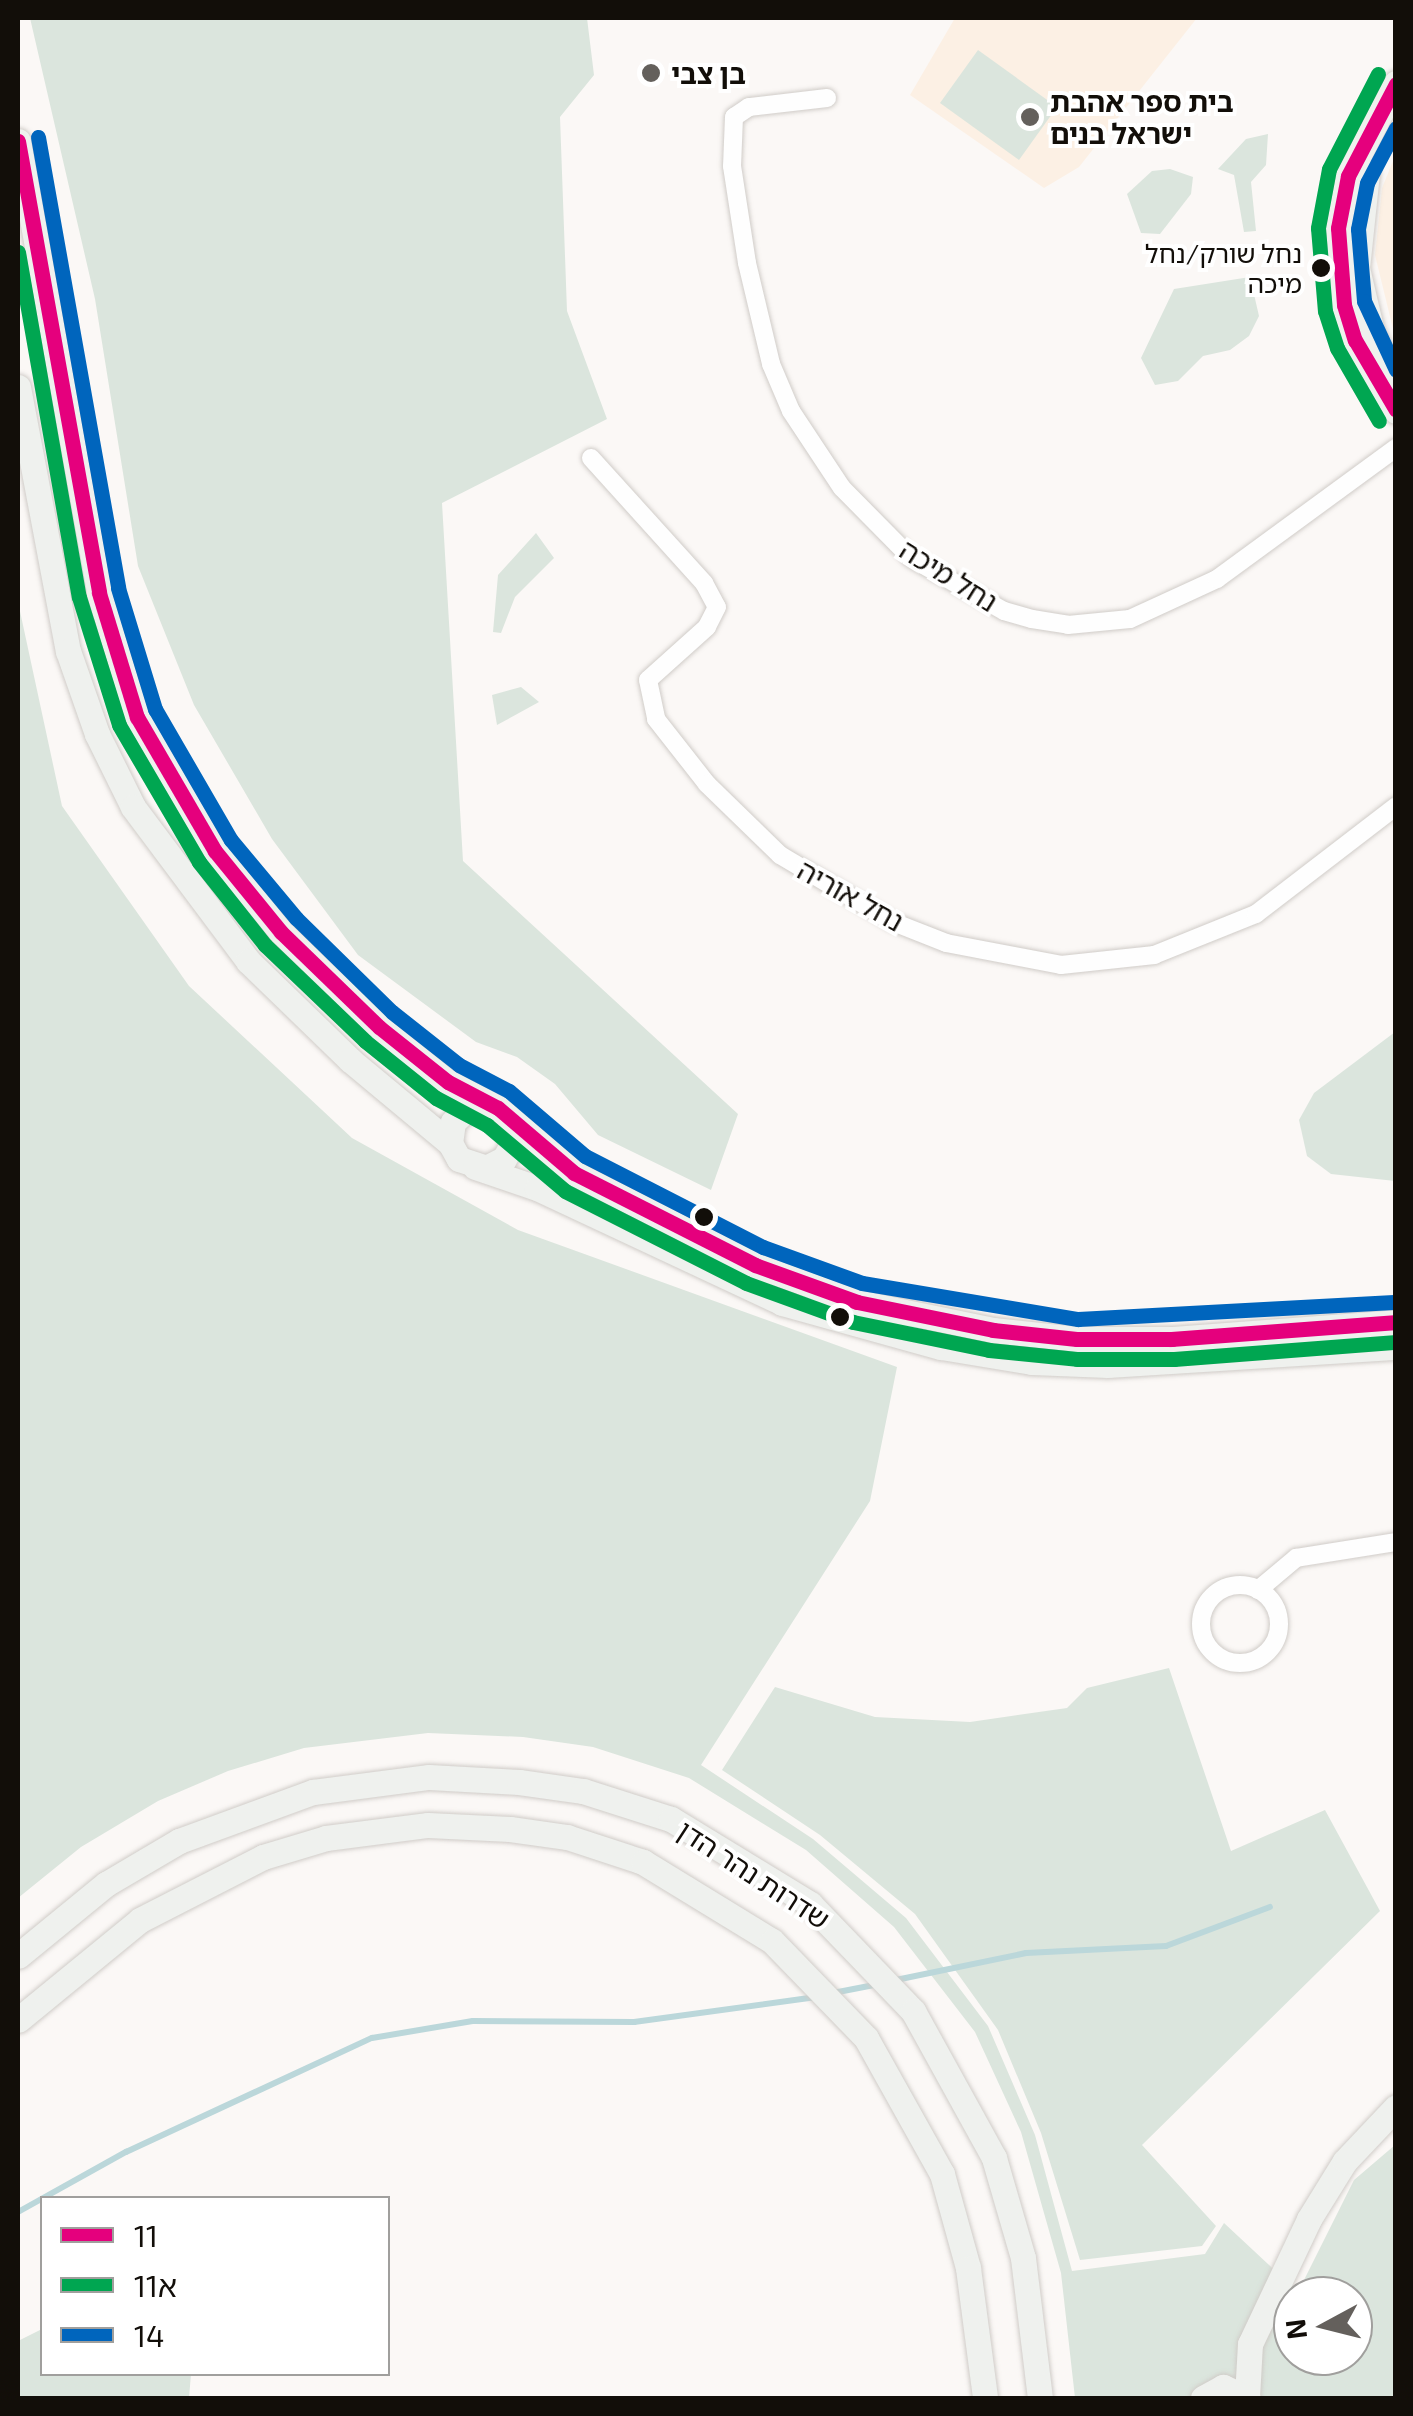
<!DOCTYPE html>
<html>
<head>
<meta charset="utf-8">
<style>
  body { margin:0 }
  #map { position:relative; width:1413px; height:2416px; overflow:hidden; background:#fbf8f6; font-family:"Exo 2","Noto Sans Hebrew",sans-serif }
  div>[style] { position:absolute }
  [style*='--x'] { left:calc(var(--x)*1px); top:calc(var(--y)*1px); width:calc(var(--w)*1px); rotate:calc(var(--a)*1deg) }
  .built>* { inset:0; background:#fcf0e4 }
  .green>* { inset:0; background:#dbe5dd }
  .stream>* { height:6px; margin:-3px; padding:0 3px; transform-origin:3px; border-radius:3px; background:#bbd7da }
  .roads { filter:drop-shadow(0 0 2px #d0ccc8) drop-shadow(0 0 2px #d0ccc8) }
  .street>* { height:18px; margin:-9px; padding:0 9px; transform-origin:9px; border-radius:9px; background:#fefefe }
  .street>.ring { margin:-9px; padding:0; box-sizing:content-box; background:none; border:18px solid #fefefe; border-radius:50% }
  .secondary>* { height:25px; margin:-12.5px; padding:0 12.5px; transform-origin:12.5px; border-radius:12.5px; background:#eff1ee }
  .bus-1>* { height:15px; margin:-7.5px; padding:0 7.5px; transform-origin:7.5px; border-radius:7.5px; background:#e5007d }
  .bus-2>* { height:15px; margin:-7.5px; padding:0 7.5px; transform-origin:7.5px; border-radius:7.5px; background:#00a651 }
  .bus-3>* { height:15px; margin:-7.5px; padding:0 7.5px; transform-origin:7.5px; border-radius:7.5px; background:#0065bd }
  .dots>* { width:28px; height:28px; translate:-50% -50%; box-sizing:border-box; border:5px solid #fff; border-radius:50% }
  span { translate:-50% -50%; white-space:nowrap; text-align:center; line-height:1.15; -webkit-text-stroke:8px #fff; paint-order:stroke }
  .bus-label { font-size:26px; color:#120e09 }
  .right { translate:-100% -50%; text-align:right }
  .poi-label { font-size:28px; color:#120e09; font-weight:700 }
  .left { translate:0 -50%; text-align:left }
  .street-label { font-size:28px; color:#120e09 }
  .frame { position:absolute; inset:0; border:20px solid #120e09; pointer-events:none }
  .legend { position:absolute; left:40px; top:2196px; width:350px; height:180px; box-sizing:border-box; background:#fff; border:2px solid #a09f9d; margin:0; padding:12px 18px; list-style:none; font-size:30px; color:#120e09 }
  .legend li { display:flex; align-items:center; gap:20px; height:50px }
  .legend b { width:50px; border:2px solid #a09f9d }
  .north { position:absolute; left:1273px; top:2276px; width:100px; height:100px; box-sizing:border-box; background:#fff; border:2px solid #a09f9d; border-radius:50%; rotate:263deg; font-size:28px; font-weight:700; line-height:40px; text-align:center; color:#120e09 }
  .north::after { content:''; display:block; margin:auto; width:35px; height:45px; background:#64605c; clip-path:polygon(50% 0,100% 100%,50% 72%,0 100%) }
</style>
</head>
<body>
<div id="map">
  <div class="built">
    <div style="clip-path:polygon(955px 18px,1197px 18px,1079px 167px,1044px 188px,910px 95px)"></div>
    <div style="clip-path:polygon(1395px 156px,1396px 337px,1395px 337px,1375px 255px,1382px 188px)"></div>
  </div>
  <div class="green">
    <div style="clip-path:polygon(30px 18px,587px 18px,594px 75px,560px 117px,567px 311px,607px 419px,442px 503px,463px 861px,738px 1114px,711px 1190px,598px 1135px,555px 1084px,517px 1057px,476px 1042px,358px 955px,272px 839px,194px 705px,138px 566px,95px 299px)"></div>
    <div style="clip-path:polygon(978px 50px,1057px 107px,1019px 160px,940px 103px)"></div>
    <div style="clip-path:polygon(1268px 134px,1266px 165px,1251px 182px,1256px 231px,1244px 232px,1234px 175px,1218px 169px,1246px 139px)"></div>
    <div style="clip-path:polygon(1170px 169px,1193px 177px,1191px 194px,1160px 234px,1141px 233px,1127px 194px,1152px 171px)"></div>
    <div style="clip-path:polygon(1250px 277px,1259px 316px,1249px 336px,1230px 350px,1203px 356px,1178px 381px,1155px 385px,1141px 358px,1174px 289px)"></div>
    <div style="clip-path:polygon(536px 533px,554px 558px,515px 597px,501px 633px,493px 632px,498px 575px)"></div>
    <div style="clip-path:polygon(evenodd,18px 602px,62px 806px,189px 986px,352px 1138px,518px 1230px,897px 1367px,870px 1501px,701px 1765px,813px 1839px,906px 1918px,988px 2026px,1035px 2135px,1072px 2271px,1205px 2254px,1224px 2223px,1298px 2292px,1354px 2180px,1395px 2145px,1395px 2398px,1075px 2398px,1061px 2273px,1021px 2132px,975px 2032px,894px 1927px,806px 1850px,689px 1778px,593px 1747px,523px 1737px,428px 1733px,304px 1748px,228px 1771px,158px 1801px,81px 1847px,18px 1898px,18px 602px,1293px 2296px,1353px 2296px,1353px 2356px,1293px 2356px,1293px 2296px)"></div>
    <div style="clip-path:polygon(521px 687px,539px 702px,497px 725px,492px 695px)"></div>
    <div style="clip-path:polygon(1395px 1032px,1395px 1181px,1331px 1174px,1307px 1156px,1299px 1120px,1314px 1093px)"></div>
    <div style="clip-path:polygon(1169px 1668px,1231px 1851px,1325px 1810px,1380px 1911px,1142px 2145px,1216px 2226px,1202px 2246px,1080px 2260px,1041px 2133px,998px 2030px,915px 1914px,820px 1835px,722px 1770px,775px 1687px,875px 1717px,970px 1722px,1067px 1708px,1087px 1688px)"></div>
    <div style="clip-path:polygon(42px 2329px,42px 2374px,191px 2374px,189px 2398px,18px 2398px,18px 2341px)"></div>
  </div>
  <div class="stream">
    <div style="--x:891;--y:1981;--w:138;--a:-11.7"></div>
    <div style="--x:1026;--y:1953;--w:140;--a:-2.9"></div>
    <div style="--x:1166;--y:1946;--w:111;--a:-20.6"></div>
    <div style="--x:833;--y:1993;--w:47;--a:-11.1"></div>
    <div style="--x:18;--y:2212;--w:124;--a:-29.1"></div>
    <div style="--x:126;--y:2152;--w:271;--a:-24.9"></div>
    <div style="--x:372;--y:2038;--w:102;--a:-9.6"></div>
    <div style="--x:473;--y:2021;--w:161;--a:0.4"></div>
    <div style="--x:634;--y:2022;--w:184;--a:-7.8"></div>
  </div>
  <div class="roads">
    <div class="street">
      <div style="--x:827;--y:98;--w:79;--a:173.4"></div>
      <div style="--x:749;--y:107;--w:18;--a:146"></div>
      <div style="--x:734;--y:117;--w:49;--a:92.3"></div>
      <div style="--x:732;--y:166;--w:98;--a:81.2"></div>
      <div style="--x:747;--y:263;--w:104;--a:76.6"></div>
      <div style="--x:771;--y:364;--w:51;--a:66.9"></div>
      <div style="--x:791;--y:411;--w:92;--a:56.5"></div>
      <div style="--x:842;--y:488;--w:98;--a:45.4"></div>
      <div style="--x:911;--y:558;--w:107;--a:29.7"></div>
      <div style="--x:1004;--y:611;--w:29;--a:16"></div>
      <div style="--x:1032;--y:619;--w:36;--a:9"></div>
      <div style="--x:1068;--y:625;--w:62;--a:-5.5"></div>
      <div style="--x:1130;--y:619;--w:96;--a:-24.7"></div>
      <div style="--x:1217;--y:579;--w:222;--a:-36.2"></div>
      <div style="--x:591;--y:458;--w:169;--a:47.9"></div>
      <div style="--x:704;--y:583;--w:27;--a:62"></div>
      <div style="--x:717;--y:607;--w:22;--a:117"></div>
      <div style="--x:707;--y:627;--w:79;--a:138.1"></div>
      <div style="--x:648;--y:680;--w:40;--a:78"></div>
      <div style="--x:656;--y:719;--w:83;--a:51.9"></div>
      <div style="--x:707;--y:784;--w:102;--a:44.2"></div>
      <div style="--x:780;--y:855;--w:131;--a:30.7"></div>
      <div style="--x:893;--y:922;--w:57;--a:21.6"></div>
      <div style="--x:946;--y:943;--w:117;--a:10.8"></div>
      <div style="--x:1061;--y:965;--w:94;--a:-6.1"></div>
      <div style="--x:1154;--y:955;--w:110;--a:-21.9"></div>
      <div style="--x:1256;--y:914;--w:177;--a:-37.6"></div>
      <div class="ring" style="left:1201px;top:1585px;width:60px;height:60px"></div>
      <div style="--x:1258;--y:1590;--w:50;--a:-40.1"></div>
      <div style="--x:1296;--y:1558;--w:101;--a:-9.1"></div>
    </div>
    <div class="secondary">
      <div style="--x:1396;--y:83;--w:105;--a:117.3"></div>
      <div style="--x:1348;--y:176;--w:53;--a:100.9"></div>
      <div style="--x:1338;--y:228;--w:77;--a:85.5"></div>
      <div style="--x:1344;--y:305;--w:37;--a:73"></div>
      <div style="--x:1355;--y:340;--w:82;--a:60"></div>
      <div style="--x:18;--y:141;--w:459;--a:79.8"></div>
      <div style="--x:99;--y:593;--w:130;--a:73"></div>
      <div style="--x:137;--y:717;--w:155;--a:59.8"></div>
      <div style="--x:215;--y:851;--w:104;--a:50.8"></div>
      <div style="--x:281;--y:932;--w:136;--a:44.1"></div>
      <div style="--x:379;--y:1027;--w:88;--a:38.6"></div>
      <div style="--x:448;--y:1082;--w:56;--a:27.5"></div>
      <div style="--x:498;--y:1108;--w:100;--a:40.5"></div>
      <div style="--x:574;--y:1173;--w:203;--a:26.9"></div>
      <div style="--x:755;--y:1265;--w:109;--a:19.9"></div>
      <div style="--x:857;--y:1302;--w:139;--a:11.6"></div>
      <div style="--x:993;--y:1330;--w:84;--a:6.1"></div>
      <div style="--x:1077;--y:1339;--w:95;--a:0"></div>
      <div style="--x:1172;--y:1339;--w:225;--a:-4.3"></div>
      <div style="--x:1367;--y:173;--w:96;--a:96"></div>
      <div style="--x:1357;--y:268;--w:66;--a:76.8"></div>
      <div style="--x:1372;--y:332;--w:43;--a:65.2"></div>
      <div style="--x:18;--y:387;--w:269;--a:79.3"></div>
      <div style="--x:68;--y:651;--w:88;--a:70.7"></div>
      <div style="--x:97;--y:734;--w:81;--a:63.7"></div>
      <div style="--x:133;--y:807;--w:192;--a:53.2"></div>
      <div style="--x:248;--y:961;--w:142;--a:44.1"></div>
      <div style="--x:350;--y:1060;--w:130;--a:39.7"></div>
      <div style="--x:490;--y:1105;--w:21;--a:175"></div>
      <div style="--x:469;--y:1107;--w:22;--a:137"></div>
      <div style="--x:453;--y:1122;--w:21;--a:98"></div>
      <div style="--x:450;--y:1143;--w:18;--a:61"></div>
      <div style="--x:459;--y:1159;--w:28;--a:18"></div>
      <div style="--x:486;--y:1168;--w:20;--a:-27"></div>
      <div style="--x:504;--y:1159;--w:21;--a:-61"></div>
      <div style="--x:514;--y:1141;--w:21;--a:-101"></div>
      <div style="--x:475;--y:1167;--w:65;--a:18.7"></div>
      <div style="--x:537;--y:1188;--w:271;--a:25.1"></div>
      <div style="--x:782;--y:1303;--w:165;--a:15.5"></div>
      <div style="--x:941;--y:1347;--w:92;--a:9.4"></div>
      <div style="--x:1032;--y:1362;--w:76;--a:2.3"></div>
      <div style="--x:1108;--y:1365;--w:289;--a:-3.6"></div>
      <div style="--x:18;--y:1956;--w:114;--a:-39.3"></div>
      <div style="--x:106;--y:1884;--w:85;--a:-30.5"></div>
      <div style="--x:179;--y:1841;--w:143;--a:-20.1"></div>
      <div style="--x:313;--y:1792;--w:117;--a:-7.4"></div>
      <div style="--x:429;--y:1777;--w:90;--a:3.2"></div>
      <div style="--x:519;--y:1782;--w:65;--a:8"></div>
      <div style="--x:583;--y:1791;--w:92;--a:17.7"></div>
      <div style="--x:671;--y:1819;--w:163;--a:31.4"></div>
      <div style="--x:810;--y:1904;--w:149;--a:46.1"></div>
      <div style="--x:913;--y:2011;--w:168;--a:61.1"></div>
      <div style="--x:994;--y:2158;--w:104;--a:73.8"></div>
      <div style="--x:1023;--y:2258;--w:141;--a:83.1"></div>
      <div style="--x:18;--y:2020;--w:158;--a:-39.3"></div>
      <div style="--x:140;--y:1920;--w:138;--a:-27.1"></div>
      <div style="--x:263;--y:1857;--w:66;--a:-16.8"></div>
      <div style="--x:326;--y:1838;--w:103;--a:-7.3"></div>
      <div style="--x:428;--y:1825;--w:82;--a:2.8"></div>
      <div style="--x:510;--y:1829;--w:58;--a:8"></div>
      <div style="--x:567;--y:1837;--w:80;--a:18.2"></div>
      <div style="--x:643;--y:1862;--w:151;--a:31.5"></div>
      <div style="--x:772;--y:1941;--w:135;--a:45.9"></div>
      <div style="--x:866;--y:2038;--w:156;--a:60.8"></div>
      <div style="--x:942;--y:2174;--w:98;--a:74.5"></div>
      <div style="--x:968;--y:2268;--w:131;--a:82.5"></div>
      <div style="--x:1247;--y:2397;--w:53;--a:-86.8"></div>
      <div style="--x:1250;--y:2344;--w:138;--a:-64.7"></div>
      <div style="--x:1309;--y:2219;--w:68;--a:-58.2"></div>
      <div style="--x:1345;--y:2161;--w:74;--a:-46.6"></div>
      <div style="--x:1203;--y:2398;--w:23;--a:-29"></div>
      <div style="--x:1223;--y:2387;--w:27;--a:24"></div>
    </div>
  </div>
  <div class="bus-1">
    <div style="--x:1396;--y:84;--w:104;--a:117.6"></div>
    <div style="--x:1348;--y:176;--w:53;--a:100.9"></div>
    <div style="--x:1338;--y:228;--w:77;--a:85.5"></div>
    <div style="--x:1344;--y:305;--w:37;--a:73"></div>
    <div style="--x:1355;--y:340;--w:81;--a:59.6"></div>
    <div style="--x:18;--y:141;--w:459;--a:79.8"></div>
    <div style="--x:99;--y:593;--w:130;--a:73"></div>
    <div style="--x:137;--y:717;--w:155;--a:59.8"></div>
    <div style="--x:215;--y:851;--w:104;--a:50.8"></div>
    <div style="--x:281;--y:932;--w:136;--a:44.1"></div>
    <div style="--x:379;--y:1027;--w:88;--a:38.6"></div>
    <div style="--x:448;--y:1082;--w:56;--a:27.5"></div>
    <div style="--x:498;--y:1108;--w:100;--a:40.5"></div>
    <div style="--x:574;--y:1173;--w:203;--a:26.9"></div>
    <div style="--x:755;--y:1265;--w:109;--a:19.9"></div>
    <div style="--x:857;--y:1302;--w:139;--a:11.6"></div>
    <div style="--x:993;--y:1330;--w:84;--a:6.1"></div>
    <div style="--x:1077;--y:1339;--w:95;--a:0"></div>
    <div style="--x:1172;--y:1339;--w:225;--a:-4.3"></div>
  </div>
  <div class="bus-2">
    <div style="--x:1378;--y:74;--w:107;--a:117.3"></div>
    <div style="--x:1329;--y:169;--w:60;--a:100.6"></div>
    <div style="--x:1318;--y:228;--w:83;--a:85.2"></div>
    <div style="--x:1325;--y:311;--w:39;--a:72"></div>
    <div style="--x:1337;--y:348;--w:84;--a:60.1"></div>
    <div style="--x:18;--y:252;--w:350;--a:80"></div>
    <div style="--x:79;--y:597;--w:134;--a:72.6"></div>
    <div style="--x:119;--y:725;--w:159;--a:59.7"></div>
    <div style="--x:199;--y:862;--w:106;--a:51.5"></div>
    <div style="--x:265;--y:945;--w:139;--a:43.8"></div>
    <div style="--x:365;--y:1041;--w:91;--a:38.8"></div>
    <div style="--x:436;--y:1098;--w:58;--a:27.9"></div>
    <div style="--x:487;--y:1125;--w:102;--a:40.2"></div>
    <div style="--x:565;--y:1191;--w:203;--a:26.9"></div>
    <div style="--x:746;--y:1283;--w:114;--a:20"></div>
    <div style="--x:853;--y:1322;--w:139;--a:11.6"></div>
    <div style="--x:989;--y:1350;--w:88;--a:5.8"></div>
    <div style="--x:1077;--y:1359;--w:97;--a:0"></div>
    <div style="--x:1174;--y:1359;--w:223;--a:-4.4"></div>
  </div>
  <div class="bus-3">
    <div style="--x:1396;--y:128;--w:62;--a:117.8"></div>
    <div style="--x:1367;--y:183;--w:47;--a:101.1"></div>
    <div style="--x:1358;--y:229;--w:72;--a:85.2"></div>
    <div style="--x:1364;--y:301;--w:76;--a:65.1"></div>
    <div style="--x:38;--y:137;--w:458;--a:79.9"></div>
    <div style="--x:118;--y:588;--w:127;--a:73"></div>
    <div style="--x:155;--y:709;--w:151;--a:59.9"></div>
    <div style="--x:231;--y:840;--w:102;--a:50.2"></div>
    <div style="--x:296;--y:918;--w:134;--a:44.4"></div>
    <div style="--x:392;--y:1012;--w:85;--a:38.3"></div>
    <div style="--x:459;--y:1065;--w:56;--a:27.5"></div>
    <div style="--x:509;--y:1091;--w:100;--a:40.5"></div>
    <div style="--x:585;--y:1156;--w:200;--a:27.1"></div>
    <div style="--x:763;--y:1247;--w:105;--a:20"></div>
    <div style="--x:862;--y:1283;--w:219;--a:9.5"></div>
    <div style="--x:1078;--y:1319;--w:316;--a:-3.1"></div>
  </div>
  <div class="dots">
    <div style="left:651px;top:73px;background:#64605c"></div>
    <div style="left:1030px;top:117px;background:#64605c"></div>
    <div style="left:1321px;top:268px;background:#120e09"></div>
    <div style="left:704px;top:1217px;background:#120e09"></div>
    <div style="left:840px;top:1317px;background:#120e09"></div>
  </div>
  <div class="bus-label">
    <span class="right" style="left:1302px;top:268px">נחל שורק/נחל<br>מיכה</span>
  </div>
  <div class="poi-label">
    <span class="left" style="left:671px;top:73px">בן צבי</span>
    <span class="left" style="left:1050px;top:117px">בית ספר אהבת<br>ישראל בנים</span>
  </div>
  <div class="street-label">
    <span style="left:949px;top:575px;rotate:32deg">נחל מיכה</span>
    <span style="left:851px;top:895px;rotate:29deg">נחל אוריה</span>
    <span style="left:754px;top:1874px;rotate:33deg">שדרות נהר הדן</span>
  </div>
  <div class="frame"></div>
  <ul class="legend">
  <li><b style="height:12px;background:#e5007d"></b>11</li>
  <li><b style="height:12px;background:#00a651"></b>11א</li>
  <li><b style="height:12px;background:#0065bd"></b>14</li>
  </ul>
  <div class="north">N</div>
</div>
</body>
</html>
